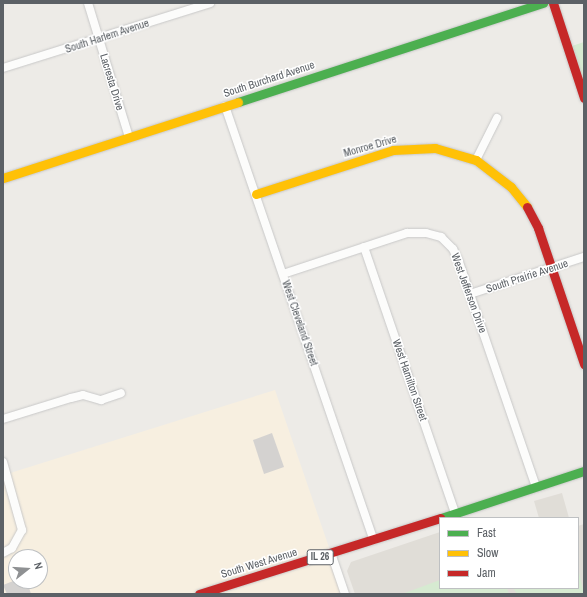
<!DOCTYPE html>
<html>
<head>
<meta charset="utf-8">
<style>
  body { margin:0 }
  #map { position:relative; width:587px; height:597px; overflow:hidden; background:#edebe7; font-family:"Archivo Narrow",sans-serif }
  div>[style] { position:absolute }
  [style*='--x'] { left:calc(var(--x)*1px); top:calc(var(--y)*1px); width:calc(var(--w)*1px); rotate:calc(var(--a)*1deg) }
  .commercial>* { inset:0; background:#f7efe0 }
  .education>* { inset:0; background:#e0ddd7 }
  .green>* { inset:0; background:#d6ead1 }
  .building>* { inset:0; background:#d4d2d0 }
  .roads { filter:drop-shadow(0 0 1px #c8c8c8) drop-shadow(0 0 1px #c8c8c8) }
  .street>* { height:8px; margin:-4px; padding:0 4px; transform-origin:4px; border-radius:4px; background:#fcfcfb }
  .fast>* { height:9px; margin:-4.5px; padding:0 4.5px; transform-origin:4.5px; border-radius:4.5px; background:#4caf50 }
  .slow>* { height:9px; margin:-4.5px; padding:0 4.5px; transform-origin:4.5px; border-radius:4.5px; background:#ffc107 }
  .jam>* { height:9px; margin:-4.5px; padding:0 4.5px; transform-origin:4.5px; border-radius:4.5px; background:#c62828 }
  span { translate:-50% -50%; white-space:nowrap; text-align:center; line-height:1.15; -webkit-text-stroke:3px #fff; paint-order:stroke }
  .shield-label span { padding:1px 3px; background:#fff; border:1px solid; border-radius:3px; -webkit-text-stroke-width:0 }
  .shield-label { font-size:10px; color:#5c6166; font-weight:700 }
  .street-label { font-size:11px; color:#5c6166 }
  .frame { position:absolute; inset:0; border:4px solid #5c6166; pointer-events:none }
  .legend { position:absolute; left:439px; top:517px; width:140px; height:72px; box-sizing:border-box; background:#fff; border:1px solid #bec0c2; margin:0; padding:5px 7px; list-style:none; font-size:12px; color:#5c6166 }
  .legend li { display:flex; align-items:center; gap:8px; height:20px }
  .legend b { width:20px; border:1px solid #bec0c2 }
  .north { position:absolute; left:8px; top:549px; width:40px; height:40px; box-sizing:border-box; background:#fff; border:1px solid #bec0c2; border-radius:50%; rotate:73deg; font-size:11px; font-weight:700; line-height:16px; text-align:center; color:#5c6166 }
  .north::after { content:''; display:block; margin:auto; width:14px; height:18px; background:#8f9193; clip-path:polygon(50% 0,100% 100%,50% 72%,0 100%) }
</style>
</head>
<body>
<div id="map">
  <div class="commercial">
    <div style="clip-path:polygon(evenodd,275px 390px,345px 594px,3px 594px,3px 462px,7px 474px,275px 390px,16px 557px,40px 557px,40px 581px,16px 581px,16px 557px)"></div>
  </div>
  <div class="education">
    <div style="clip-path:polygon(562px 493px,569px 518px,539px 518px,534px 501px)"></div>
    <div style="clip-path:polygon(584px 524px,584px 594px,355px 594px,347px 571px,351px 562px,440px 532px,440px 588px,578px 588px,578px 526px)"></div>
  </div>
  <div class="green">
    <div style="clip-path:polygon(584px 42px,584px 82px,572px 46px)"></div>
    <div style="clip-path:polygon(578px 568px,584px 594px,517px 594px,513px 588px,578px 588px)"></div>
    <div style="clip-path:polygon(440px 580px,440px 588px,507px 588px,509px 594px,402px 594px)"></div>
  </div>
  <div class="building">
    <div style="clip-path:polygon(272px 433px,284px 467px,264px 474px,253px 440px)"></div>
    <div style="clip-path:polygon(16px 580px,17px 585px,27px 581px,31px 594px,7px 594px,3px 585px)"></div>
  </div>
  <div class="roads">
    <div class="street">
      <div style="--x:88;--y:3;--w:140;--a:73"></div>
      <div style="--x:3;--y:68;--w:217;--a:-17.4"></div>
      <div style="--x:225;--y:106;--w:459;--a:71.1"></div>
      <div style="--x:476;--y:160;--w:47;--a:-63.4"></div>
      <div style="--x:364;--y:247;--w:281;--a:71.1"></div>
      <div style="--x:283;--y:274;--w:131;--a:-18.3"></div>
      <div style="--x:407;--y:233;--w:19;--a:0"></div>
      <div style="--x:426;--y:233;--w:16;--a:15"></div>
      <div style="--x:441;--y:237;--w:17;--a:45"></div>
      <div style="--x:453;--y:249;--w:14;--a:65"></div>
      <div style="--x:459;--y:262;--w:238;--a:71.1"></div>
      <div style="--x:470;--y:294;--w:120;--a:-18"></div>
      <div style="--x:3;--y:419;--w:71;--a:-17.2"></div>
      <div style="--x:71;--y:398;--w:12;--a:-14"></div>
      <div style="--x:83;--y:395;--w:19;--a:16"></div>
      <div style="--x:101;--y:400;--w:21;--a:-19"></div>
      <div style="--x:3;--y:462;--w:71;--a:74.4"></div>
      <div style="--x:22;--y:530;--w:21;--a:119"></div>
      <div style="--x:12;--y:548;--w:10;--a:151"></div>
      <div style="--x:331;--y:553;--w:43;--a:71.1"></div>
    </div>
    <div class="fast">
      <div style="--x:238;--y:102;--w:321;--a:-18"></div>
      <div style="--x:441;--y:518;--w:151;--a:-18.2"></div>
    </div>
    <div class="slow">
      <div style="--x:3;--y:178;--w:247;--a:-17.9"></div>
      <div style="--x:256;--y:194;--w:144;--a:-17.8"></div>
      <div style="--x:393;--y:150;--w:42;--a:-2.7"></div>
      <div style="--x:435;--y:148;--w:43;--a:16.3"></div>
      <div style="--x:476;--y:160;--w:44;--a:37.6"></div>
      <div style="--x:511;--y:187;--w:26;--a:51"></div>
    </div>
    <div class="jam">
      <div style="--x:553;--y:3;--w:100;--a:71.9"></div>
      <div style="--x:527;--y:207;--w:24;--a:62"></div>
      <div style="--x:538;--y:228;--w:144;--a:71.3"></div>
      <div style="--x:199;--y:594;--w:253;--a:-17.5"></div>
    </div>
  </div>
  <div class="shield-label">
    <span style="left:320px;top:557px">IL 26</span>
  </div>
  <div class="street-label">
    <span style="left:107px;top:36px;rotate:-18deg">South Harlem Avenue</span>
    <span style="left:269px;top:79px;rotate:-18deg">South Burchard Avenue</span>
    <span style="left:112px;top:82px;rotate:73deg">Lacresta Drive</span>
    <span style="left:370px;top:146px;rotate:-16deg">Monroe Drive</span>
    <span style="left:527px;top:276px;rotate:-18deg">South Prairie Avenue</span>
    <span style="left:469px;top:293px;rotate:70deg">West Jefferson Drive</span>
    <span style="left:300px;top:323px;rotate:71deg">West Cleveland Street</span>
    <span style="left:410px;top:380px;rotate:71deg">West Hamilton Street</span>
    <span style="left:259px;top:563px;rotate:-17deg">South West Avenue</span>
  </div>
  <div class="frame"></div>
  <ul class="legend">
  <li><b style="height:5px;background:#4caf50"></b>Fast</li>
  <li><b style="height:5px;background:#ffc107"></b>Slow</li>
  <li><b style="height:5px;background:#c62828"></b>Jam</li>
  </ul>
  <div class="north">N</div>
</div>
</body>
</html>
